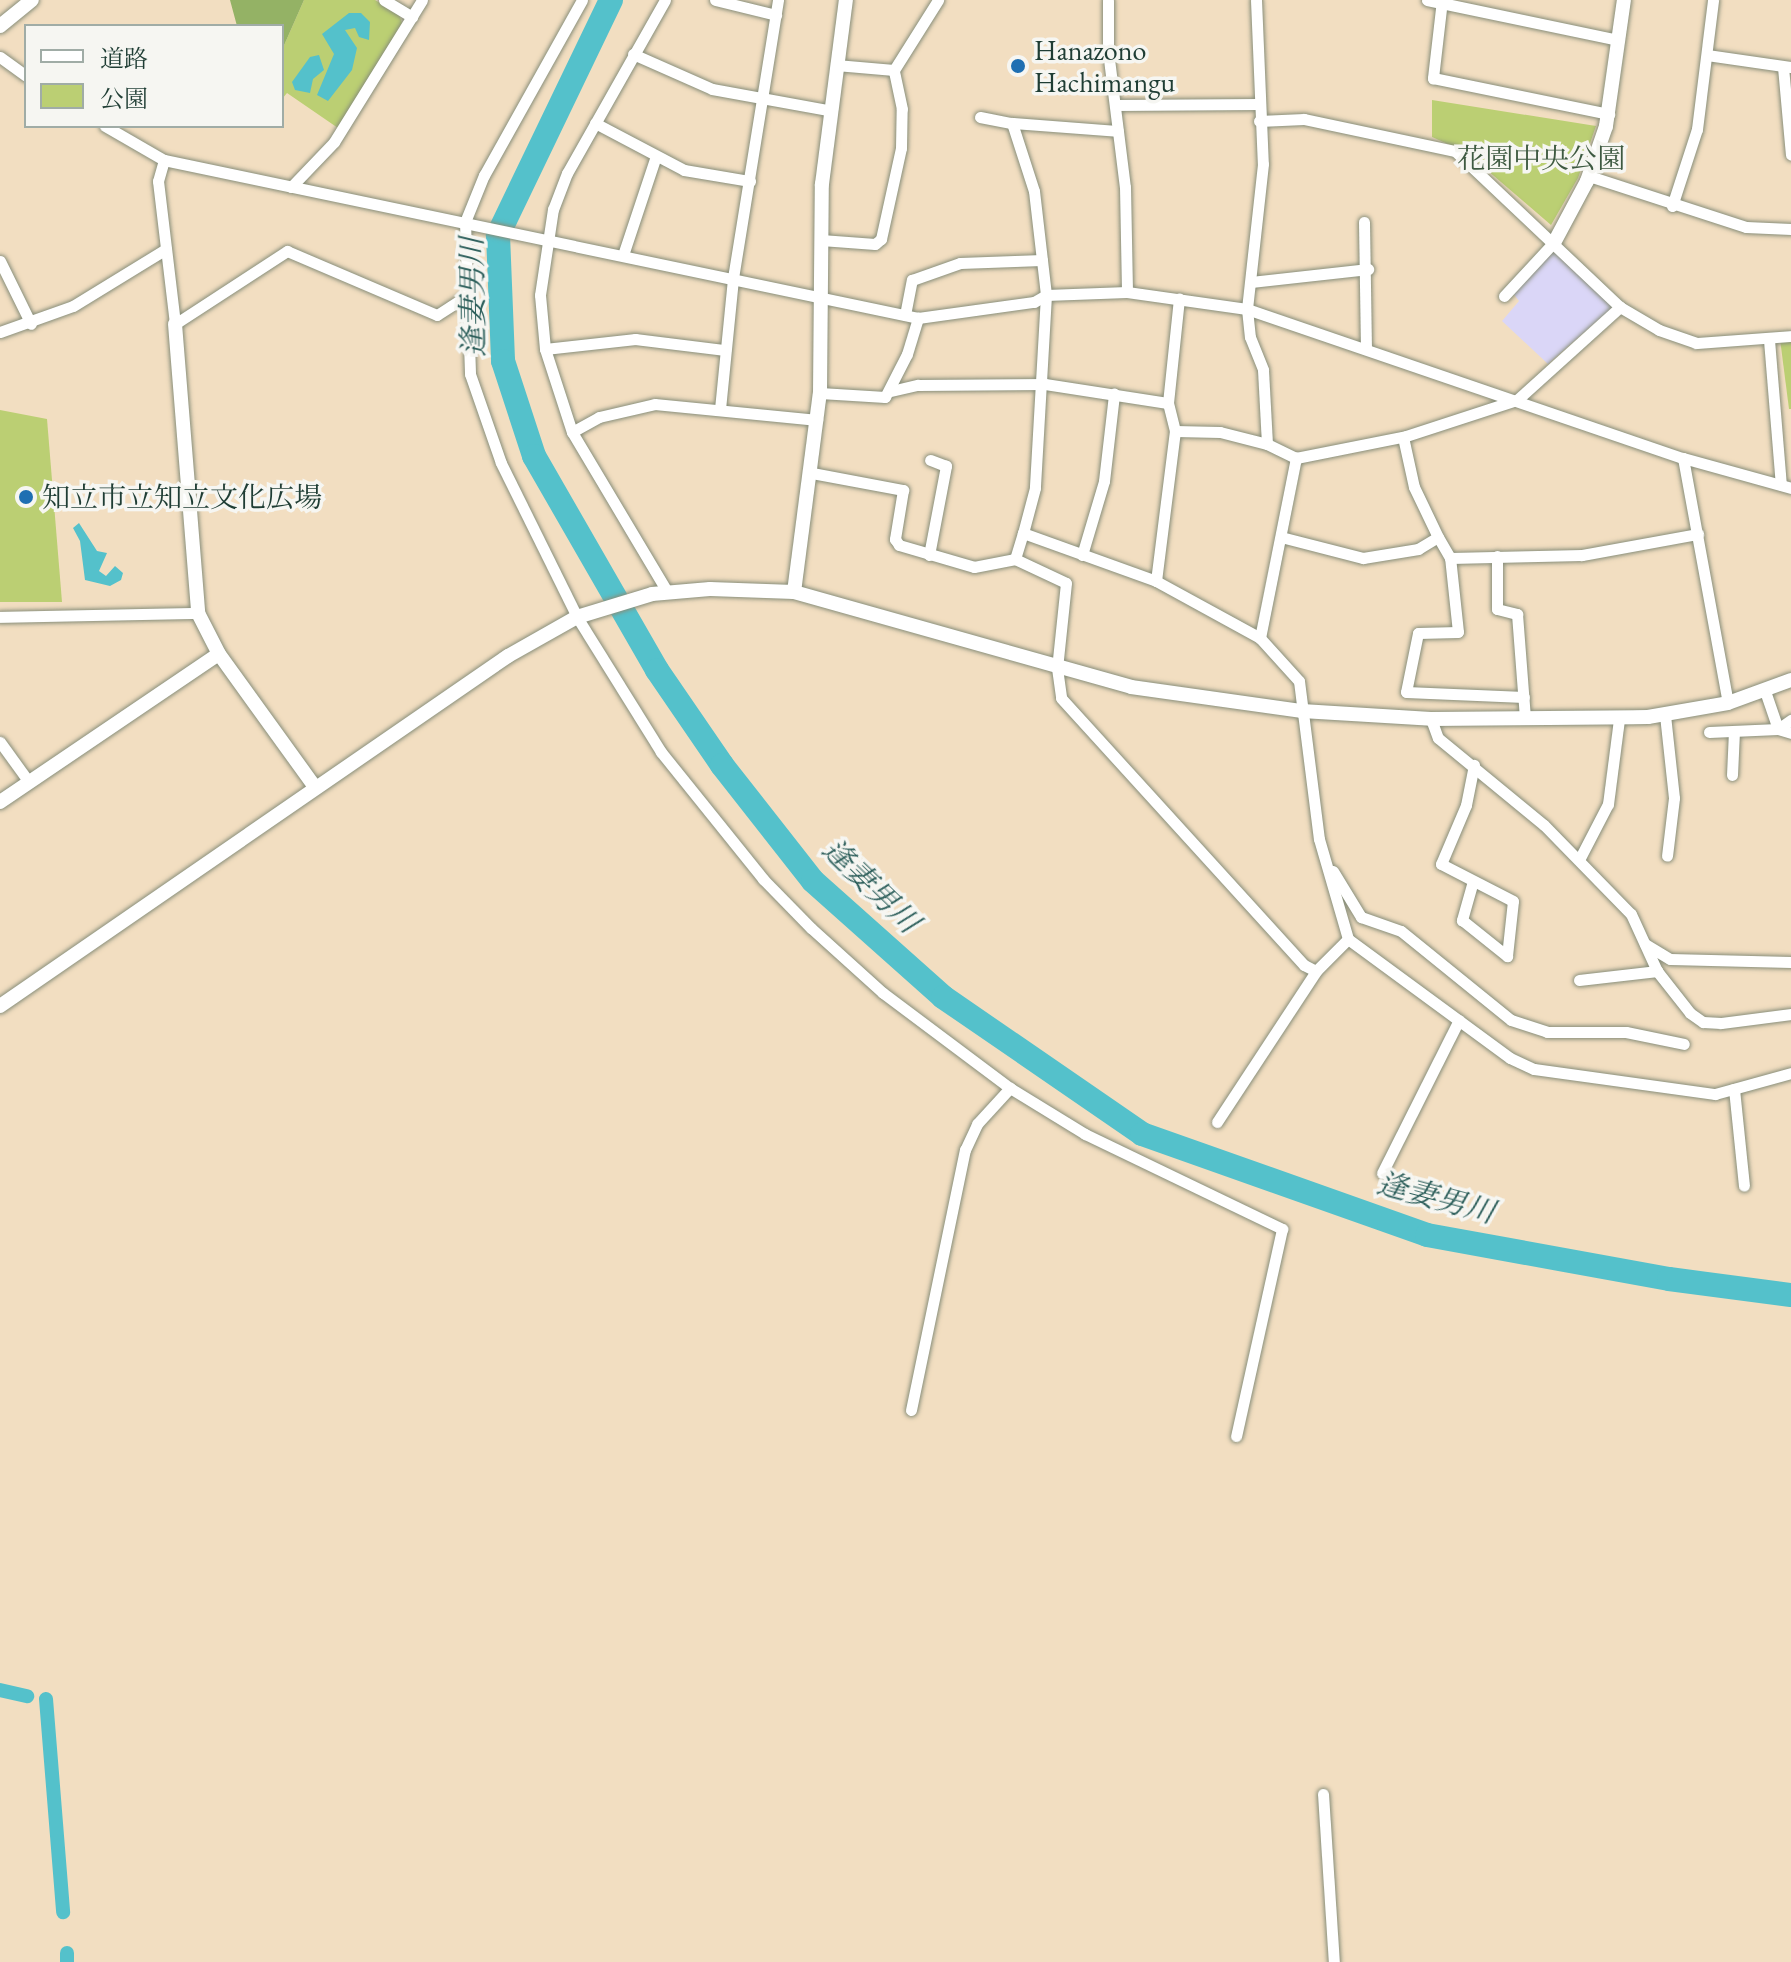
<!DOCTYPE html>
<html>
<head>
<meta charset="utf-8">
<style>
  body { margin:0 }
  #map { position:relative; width:1791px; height:1962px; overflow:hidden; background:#f2dec1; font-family:"EB Garamond","Noto Serif JP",serif }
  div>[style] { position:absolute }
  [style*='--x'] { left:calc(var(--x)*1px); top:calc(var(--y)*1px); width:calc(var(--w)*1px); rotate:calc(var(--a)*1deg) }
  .built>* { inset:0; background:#dad6f7 }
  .green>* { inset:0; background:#bbcf73 }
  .forest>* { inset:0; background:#94b265 }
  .water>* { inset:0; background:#54c1cb }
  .canal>* { height:14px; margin:-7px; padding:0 7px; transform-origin:7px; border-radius:7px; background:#54c1cb }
  .river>* { height:24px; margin:-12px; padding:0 12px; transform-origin:12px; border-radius:12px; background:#54c1cb }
  .roads { filter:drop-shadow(0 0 2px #888e7a) drop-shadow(0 0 2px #888e7a) }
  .minor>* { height:11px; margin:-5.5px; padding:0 5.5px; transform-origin:5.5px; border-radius:5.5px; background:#fff }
  .tertiary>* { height:14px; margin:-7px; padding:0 7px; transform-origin:7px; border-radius:7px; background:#fff }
  .dots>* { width:22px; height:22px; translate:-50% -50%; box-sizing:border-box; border:4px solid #f6f6f2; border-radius:50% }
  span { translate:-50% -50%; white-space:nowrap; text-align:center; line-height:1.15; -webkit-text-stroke:7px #f6f6f2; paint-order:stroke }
  .poi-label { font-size:28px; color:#1f3d34 }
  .left { translate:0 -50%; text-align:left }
  .park-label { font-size:28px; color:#3e5a41 }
  .water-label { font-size:30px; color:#2c5e5a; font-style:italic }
  .legend { position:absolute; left:24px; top:24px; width:260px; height:104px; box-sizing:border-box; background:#f6f6f2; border:2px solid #a0aca6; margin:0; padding:10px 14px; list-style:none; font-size:24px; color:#1f3d34 }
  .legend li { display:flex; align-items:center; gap:16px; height:40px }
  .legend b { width:40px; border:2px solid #a0aca6 }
</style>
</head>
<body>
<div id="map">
  <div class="built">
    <div style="clip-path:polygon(1554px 247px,1613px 307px,1548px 364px,1502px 321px,1519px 301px,1512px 292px)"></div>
  </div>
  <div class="green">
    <div style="clip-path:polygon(304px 0,375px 0,399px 14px,402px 23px,338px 128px,287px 93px,282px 99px,282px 50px)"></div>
    <div style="clip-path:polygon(1432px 100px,1596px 126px,1578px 178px,1551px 225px,1466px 152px,1432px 137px)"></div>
    <div style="clip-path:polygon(1791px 336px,1791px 409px,1789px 409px,1780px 339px)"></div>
    <div style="clip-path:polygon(0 410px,47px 419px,62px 602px,0 602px)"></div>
  </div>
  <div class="forest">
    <div style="clip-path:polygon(230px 0,304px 0,282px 50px,282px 26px,237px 26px)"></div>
  </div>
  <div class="water">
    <div style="clip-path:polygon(349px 13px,361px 13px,370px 22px,369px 40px,359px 37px,355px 28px,345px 30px,357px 48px,352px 70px,328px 101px,317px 95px,334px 54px,322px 34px)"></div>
    <div style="clip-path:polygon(319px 55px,324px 70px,313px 79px,310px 93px,295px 90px,292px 82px,310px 57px)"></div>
    <div style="clip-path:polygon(79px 523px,97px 551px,107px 553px,99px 571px,106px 576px,115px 566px,123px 573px,121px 580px,110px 586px,85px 580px,80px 541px,73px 528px)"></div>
  </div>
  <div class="canal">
    <div style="--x:0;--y:1690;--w:28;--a:13"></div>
    <div style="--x:46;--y:1699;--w:214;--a:85.4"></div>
    <div style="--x:67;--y:1953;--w:9;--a:90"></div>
  </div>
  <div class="river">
    <div style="--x:611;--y:0;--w:261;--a:115.7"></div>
    <div style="--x:498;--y:235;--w:126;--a:87.7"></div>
    <div style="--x:503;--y:361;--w:100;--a:71.9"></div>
    <div style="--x:534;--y:456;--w:247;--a:60.1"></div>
    <div style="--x:657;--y:670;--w:115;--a:55.6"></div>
    <div style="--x:722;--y:765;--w:147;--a:51.9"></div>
    <div style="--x:813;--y:881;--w:174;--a:41.7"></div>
    <div style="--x:943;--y:997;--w:242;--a:34.5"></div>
    <div style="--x:1142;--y:1134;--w:302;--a:19.5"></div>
    <div style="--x:1427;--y:1235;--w:246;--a:10.3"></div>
    <div style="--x:1669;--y:1279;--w:123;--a:7.5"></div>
  </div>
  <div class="roads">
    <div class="minor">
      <div style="--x:384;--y:0;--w:33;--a:31"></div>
      <div style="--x:582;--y:0;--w:201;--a:119.2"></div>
      <div style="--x:484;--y:175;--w:51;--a:112"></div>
      <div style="--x:465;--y:222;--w:152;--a:88.1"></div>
      <div style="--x:470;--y:374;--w:94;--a:70.8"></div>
      <div style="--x:501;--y:463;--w:172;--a:63.7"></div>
      <div style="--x:577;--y:617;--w:159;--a:58.1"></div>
      <div style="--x:661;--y:752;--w:163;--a:51.2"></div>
      <div style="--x:763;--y:879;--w:69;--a:45.6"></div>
      <div style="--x:811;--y:928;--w:97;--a:42.1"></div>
      <div style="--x:883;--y:993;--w:159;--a:36.8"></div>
      <div style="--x:1010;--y:1088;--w:88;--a:31.5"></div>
      <div style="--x:1085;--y:1134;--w:219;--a:25.7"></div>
      <div style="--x:1282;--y:1229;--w:212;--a:102.5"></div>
      <div style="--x:665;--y:0;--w:199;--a:119.5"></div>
      <div style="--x:567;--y:173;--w:39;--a:111"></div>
      <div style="--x:553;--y:209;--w:87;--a:98.6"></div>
      <div style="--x:540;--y:295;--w:54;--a:84.7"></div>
      <div style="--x:545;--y:349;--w:87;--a:72"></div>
      <div style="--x:572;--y:432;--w:187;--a:59.2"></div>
      <div style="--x:715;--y:0;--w:63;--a:13.8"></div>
      <div style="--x:1108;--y:0;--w:51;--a:90"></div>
      <div style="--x:1108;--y:51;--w:137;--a:82.9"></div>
      <div style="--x:1125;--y:187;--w:105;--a:88.9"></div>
      <div style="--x:1256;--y:0;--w:164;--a:87.6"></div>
      <div style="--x:1263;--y:164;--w:146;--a:96.3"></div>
      <div style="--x:1247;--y:309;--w:28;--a:84"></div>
      <div style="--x:1250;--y:337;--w:35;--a:68"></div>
      <div style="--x:1263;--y:370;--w:74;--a:86.9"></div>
      <div style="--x:1427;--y:0;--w:196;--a:11.8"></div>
      <div style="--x:1442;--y:0;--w:79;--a:96.6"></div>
      <div style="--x:1433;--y:78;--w:180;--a:11.6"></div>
      <div style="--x:633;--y:54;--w:86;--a:23.9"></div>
      <div style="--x:712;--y:89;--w:118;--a:10.3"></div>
      <div style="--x:1707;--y:55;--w:84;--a:8.2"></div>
      <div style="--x:0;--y:57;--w:32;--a:36"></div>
      <div style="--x:836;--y:65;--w:58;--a:4.9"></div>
      <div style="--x:1783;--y:67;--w:88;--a:84.8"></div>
      <div style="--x:1115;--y:105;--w:144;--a:-0.4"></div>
      <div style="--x:980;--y:117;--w:33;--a:11"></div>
      <div style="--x:1012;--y:123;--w:71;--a:72.1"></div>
      <div style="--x:1034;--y:191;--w:105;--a:83.4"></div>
      <div style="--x:1046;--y:295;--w:193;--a:93.3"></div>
      <div style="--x:1035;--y:488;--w:47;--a:104.9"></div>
      <div style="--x:1023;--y:533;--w:141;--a:19.8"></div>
      <div style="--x:1156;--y:581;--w:119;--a:28.7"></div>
      <div style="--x:1260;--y:638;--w:58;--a:47.8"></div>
      <div style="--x:1299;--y:681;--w:159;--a:82.8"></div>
      <div style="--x:1319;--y:839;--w:104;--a:73.8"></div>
      <div style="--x:1348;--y:939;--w:201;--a:36.3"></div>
      <div style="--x:1510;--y:1058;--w:26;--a:25"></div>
      <div style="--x:1534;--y:1069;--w:183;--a:7.9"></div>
      <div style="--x:1715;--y:1094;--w:79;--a:-15.4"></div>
      <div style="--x:1259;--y:121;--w:45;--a:-2.5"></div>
      <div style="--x:1304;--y:119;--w:154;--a:12"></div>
      <div style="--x:1455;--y:151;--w:227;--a:43.4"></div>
      <div style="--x:1620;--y:307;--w:45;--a:30.5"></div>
      <div style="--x:1659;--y:330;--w:39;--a:19"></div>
      <div style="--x:1696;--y:343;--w:95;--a:-4.2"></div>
      <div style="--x:595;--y:123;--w:101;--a:27.8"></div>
      <div style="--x:684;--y:170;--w:67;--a:9.5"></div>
      <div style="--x:1012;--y:123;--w:106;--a:4.3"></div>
      <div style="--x:105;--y:126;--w:68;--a:30"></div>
      <div style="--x:164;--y:160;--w:770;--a:11.84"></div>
      <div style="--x:918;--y:318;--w:117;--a:-7.9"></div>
      <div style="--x:1034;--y:302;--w:14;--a:-30"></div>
      <div style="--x:1046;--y:295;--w:81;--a:-2.1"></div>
      <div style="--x:1127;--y:292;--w:121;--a:8.1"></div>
      <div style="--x:1247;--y:309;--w:461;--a:18.9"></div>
      <div style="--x:1683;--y:458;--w:112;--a:15.5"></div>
      <div style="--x:164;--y:160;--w:22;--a:106"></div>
      <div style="--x:158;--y:181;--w:144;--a:83.2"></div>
      <div style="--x:175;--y:324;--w:134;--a:-33.1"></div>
      <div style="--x:287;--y:251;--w:163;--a:23.1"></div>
      <div style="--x:437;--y:315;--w:33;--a:-33"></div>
      <div style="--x:1589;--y:176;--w:165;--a:18"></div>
      <div style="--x:1746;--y:227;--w:45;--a:2.5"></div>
      <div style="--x:291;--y:187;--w:62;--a:-46.3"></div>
      <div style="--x:334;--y:142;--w:167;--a:-58.2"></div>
      <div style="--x:1672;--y:206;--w:81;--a:-72"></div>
      <div style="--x:1697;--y:129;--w:130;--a:-82.9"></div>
      <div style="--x:1364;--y:222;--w:127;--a:89.1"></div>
      <div style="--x:821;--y:240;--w:54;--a:4.2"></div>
      <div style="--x:875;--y:244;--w:8;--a:-40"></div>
      <div style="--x:881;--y:239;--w:93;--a:-77.6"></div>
      <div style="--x:901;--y:148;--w:39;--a:-89"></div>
      <div style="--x:902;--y:109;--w:40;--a:-102"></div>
      <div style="--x:894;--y:70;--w:83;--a:-57.8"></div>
      <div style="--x:623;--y:255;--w:101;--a:-71.6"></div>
      <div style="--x:0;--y:261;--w:70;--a:63.8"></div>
      <div style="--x:1251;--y:282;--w:118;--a:-6.3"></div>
      <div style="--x:1504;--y:296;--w:75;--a:-47.2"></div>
      <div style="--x:905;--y:315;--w:36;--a:-79"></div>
      <div style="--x:912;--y:280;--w:51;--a:-19.5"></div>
      <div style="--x:960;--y:263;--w:82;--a:-2.1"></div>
      <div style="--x:0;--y:332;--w:77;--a:-19.6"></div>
      <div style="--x:73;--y:306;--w:109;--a:-31.5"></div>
      <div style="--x:1769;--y:340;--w:145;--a:85.3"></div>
      <div style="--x:545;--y:349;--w:91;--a:-6.3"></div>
      <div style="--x:635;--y:339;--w:91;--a:7"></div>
      <div style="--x:891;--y:391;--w:28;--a:-13"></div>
      <div style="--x:918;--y:385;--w:127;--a:-0.5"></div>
      <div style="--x:1045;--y:384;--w:124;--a:8.8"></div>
      <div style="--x:820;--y:393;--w:65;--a:3.5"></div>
      <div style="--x:885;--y:397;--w:48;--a:-62.9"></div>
      <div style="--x:907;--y:354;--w:38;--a:-73"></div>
      <div style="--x:720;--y:409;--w:132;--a:-84.3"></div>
      <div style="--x:733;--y:278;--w:282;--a:-80.8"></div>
      <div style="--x:1175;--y:431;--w:45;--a:1.3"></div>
      <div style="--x:1220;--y:432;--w:49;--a:14.3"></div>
      <div style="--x:1267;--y:444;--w:32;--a:26"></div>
      <div style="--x:1296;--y:458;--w:112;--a:-11.3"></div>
      <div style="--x:1406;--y:436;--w:117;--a:-18"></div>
      <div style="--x:1517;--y:400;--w:139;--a:-42.1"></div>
      <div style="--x:572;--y:432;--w:31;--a:-29"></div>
      <div style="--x:599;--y:417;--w:57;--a:-13.1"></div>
      <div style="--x:655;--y:404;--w:163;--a:5.6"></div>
      <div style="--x:1403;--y:437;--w:51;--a:77.6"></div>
      <div style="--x:1414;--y:487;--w:55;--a:64.4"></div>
      <div style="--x:1683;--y:458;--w:249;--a:79.6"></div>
      <div style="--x:812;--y:473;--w:93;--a:10.6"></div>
      <div style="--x:903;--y:490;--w:50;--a:99.3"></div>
      <div style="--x:895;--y:539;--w:7;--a:56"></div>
      <div style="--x:899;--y:545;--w:78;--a:16.3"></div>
      <div style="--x:974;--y:567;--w:42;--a:-11"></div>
      <div style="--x:1015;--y:559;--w:56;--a:25.2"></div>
      <div style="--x:1066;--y:583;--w:85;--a:96"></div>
      <div style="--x:1057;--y:668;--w:30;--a:82"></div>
      <div style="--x:1061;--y:698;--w:361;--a:47.7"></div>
      <div style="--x:1304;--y:965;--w:13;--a:27"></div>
      <div style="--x:1316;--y:971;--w:45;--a:-45"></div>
      <div style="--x:1281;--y:537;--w:85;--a:14.4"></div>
      <div style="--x:1363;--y:558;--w:56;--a:-9.3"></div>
      <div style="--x:1418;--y:549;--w:23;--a:-31"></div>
      <div style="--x:1438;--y:537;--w:24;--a:60"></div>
      <div style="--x:1450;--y:558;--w:132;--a:-1.3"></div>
      <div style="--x:1582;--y:555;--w:118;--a:-10.3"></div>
      <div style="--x:929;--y:555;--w:91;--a:-79.2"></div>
      <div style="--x:946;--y:466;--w:17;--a:-159"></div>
      <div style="--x:1082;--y:555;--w:77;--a:-73.4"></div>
      <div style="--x:1104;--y:481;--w:88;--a:-83.4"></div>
      <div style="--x:1497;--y:556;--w:53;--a:90"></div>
      <div style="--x:1497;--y:609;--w:21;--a:14"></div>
      <div style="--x:1517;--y:614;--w:105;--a:85.6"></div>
      <div style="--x:1450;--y:557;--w:75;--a:83.9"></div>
      <div style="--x:1458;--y:632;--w:40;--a:178.6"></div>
      <div style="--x:1418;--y:633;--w:60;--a:101.5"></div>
      <div style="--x:1406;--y:692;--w:118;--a:2.4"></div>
      <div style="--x:1015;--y:559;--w:27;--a:-73"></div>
      <div style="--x:1156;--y:581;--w:151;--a:-82.8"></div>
      <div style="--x:1175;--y:431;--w:29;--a:-104"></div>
      <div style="--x:1168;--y:403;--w:105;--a:-84"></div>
      <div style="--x:0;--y:617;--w:198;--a:-1.2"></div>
      <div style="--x:1260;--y:638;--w:184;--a:-78.7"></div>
      <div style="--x:1765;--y:691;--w:40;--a:71.1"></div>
      <div style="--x:1778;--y:729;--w:16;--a:-35"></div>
      <div style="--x:1665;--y:715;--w:83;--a:83.8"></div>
      <div style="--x:1674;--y:798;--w:58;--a:96.9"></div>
      <div style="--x:1431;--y:719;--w:20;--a:70"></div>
      <div style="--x:1438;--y:738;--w:137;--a:39.4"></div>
      <div style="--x:1544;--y:825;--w:124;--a:45.7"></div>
      <div style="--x:1631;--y:914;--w:63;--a:65.5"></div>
      <div style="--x:1657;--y:971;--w:53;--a:51.8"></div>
      <div style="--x:1690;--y:1013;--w:16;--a:35"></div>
      <div style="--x:1703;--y:1022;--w:18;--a:3"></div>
      <div style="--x:1721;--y:1023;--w:71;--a:-7.3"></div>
      <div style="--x:1709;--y:732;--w:69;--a:-2.5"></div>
      <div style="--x:1778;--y:729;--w:14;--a:17"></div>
      <div style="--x:0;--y:742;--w:49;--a:54.1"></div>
      <div style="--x:1732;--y:775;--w:44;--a:-87.4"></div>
      <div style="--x:1580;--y:858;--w:61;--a:-62.6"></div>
      <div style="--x:1608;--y:804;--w:86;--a:-82.6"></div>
      <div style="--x:1333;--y:871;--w:54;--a:58.7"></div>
      <div style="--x:1361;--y:917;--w:42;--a:19.3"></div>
      <div style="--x:1401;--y:931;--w:141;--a:39"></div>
      <div style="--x:1511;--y:1020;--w:38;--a:18"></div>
      <div style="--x:1547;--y:1032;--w:79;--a:0"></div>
      <div style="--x:1626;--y:1032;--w:59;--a:11.7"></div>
      <div style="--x:1473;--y:881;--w:41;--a:105.8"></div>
      <div style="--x:1462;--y:920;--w:58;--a:38.7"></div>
      <div style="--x:1507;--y:956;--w:55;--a:-83.8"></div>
      <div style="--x:1513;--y:901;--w:81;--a:-152.8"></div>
      <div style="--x:1441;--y:864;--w:64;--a:-67"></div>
      <div style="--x:1466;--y:805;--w:41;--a:-78.7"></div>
      <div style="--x:1645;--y:944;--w:29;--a:31"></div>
      <div style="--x:1670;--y:959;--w:121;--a:1.4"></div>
      <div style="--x:1579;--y:980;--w:79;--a:-6.6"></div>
      <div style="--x:1734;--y:1089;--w:97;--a:84.1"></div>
      <div style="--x:1217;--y:1122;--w:181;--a:-56.7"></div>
      <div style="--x:1382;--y:1173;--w:171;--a:-63.3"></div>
      <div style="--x:911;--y:1410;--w:266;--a:-78.3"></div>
      <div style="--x:965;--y:1150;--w:29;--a:-65"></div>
      <div style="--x:977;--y:1124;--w:49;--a:-47.5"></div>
      <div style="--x:1323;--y:1794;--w:168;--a:86.3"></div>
    </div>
    <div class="tertiary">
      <div style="--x:0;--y:26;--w:41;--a:-39.1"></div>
      <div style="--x:1555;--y:241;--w:68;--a:-61.9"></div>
      <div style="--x:1587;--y:181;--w:58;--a:-70.9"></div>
      <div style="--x:1606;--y:126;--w:127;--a:-81.9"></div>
      <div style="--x:175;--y:324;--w:290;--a:85.4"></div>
      <div style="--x:198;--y:613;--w:46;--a:62.9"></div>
      <div style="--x:219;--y:654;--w:164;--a:54.2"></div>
      <div style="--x:794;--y:592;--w:201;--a:-82.6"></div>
      <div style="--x:820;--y:393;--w:209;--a:-89.5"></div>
      <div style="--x:822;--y:184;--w:186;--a:-82.6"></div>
      <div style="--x:0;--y:802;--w:264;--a:-34.1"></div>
      <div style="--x:0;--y:1006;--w:617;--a:-34.57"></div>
      <div style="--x:508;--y:656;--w:79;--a:-29.5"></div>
      <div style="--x:577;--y:617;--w:78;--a:-17"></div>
      <div style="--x:652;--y:594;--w:58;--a:-4.9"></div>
      <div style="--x:710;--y:589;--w:84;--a:2"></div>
      <div style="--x:794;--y:592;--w:350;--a:15.7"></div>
      <div style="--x:1131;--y:687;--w:173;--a:8"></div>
      <div style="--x:1302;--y:711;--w:129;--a:3.5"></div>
      <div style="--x:1431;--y:719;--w:217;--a:-0.5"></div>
      <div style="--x:1648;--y:717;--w:81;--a:-9.9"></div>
      <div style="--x:1728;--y:703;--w:67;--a:-20.1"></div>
    </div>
  </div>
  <div class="dots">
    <div style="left:1018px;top:66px;background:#1f6fb2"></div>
    <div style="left:26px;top:497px;background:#1f6fb2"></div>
  </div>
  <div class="poi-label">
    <span class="left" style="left:1034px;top:66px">Hanazono<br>Hachimangu</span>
    <span class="left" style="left:42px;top:497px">知立市立知立文化広場</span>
  </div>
  <div class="park-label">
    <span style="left:1541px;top:158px">花園中央公園</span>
  </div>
  <div class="water-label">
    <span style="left:473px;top:297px;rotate:-91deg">逢妻男川</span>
    <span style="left:871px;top:886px;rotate:44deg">逢妻男川</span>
    <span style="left:1436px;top:1198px;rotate:15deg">逢妻男川</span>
  </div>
  <ul class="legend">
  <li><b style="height:10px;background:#fff"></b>道路</li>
  <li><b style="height:22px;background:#bbcf73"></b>公園</li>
  </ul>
</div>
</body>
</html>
